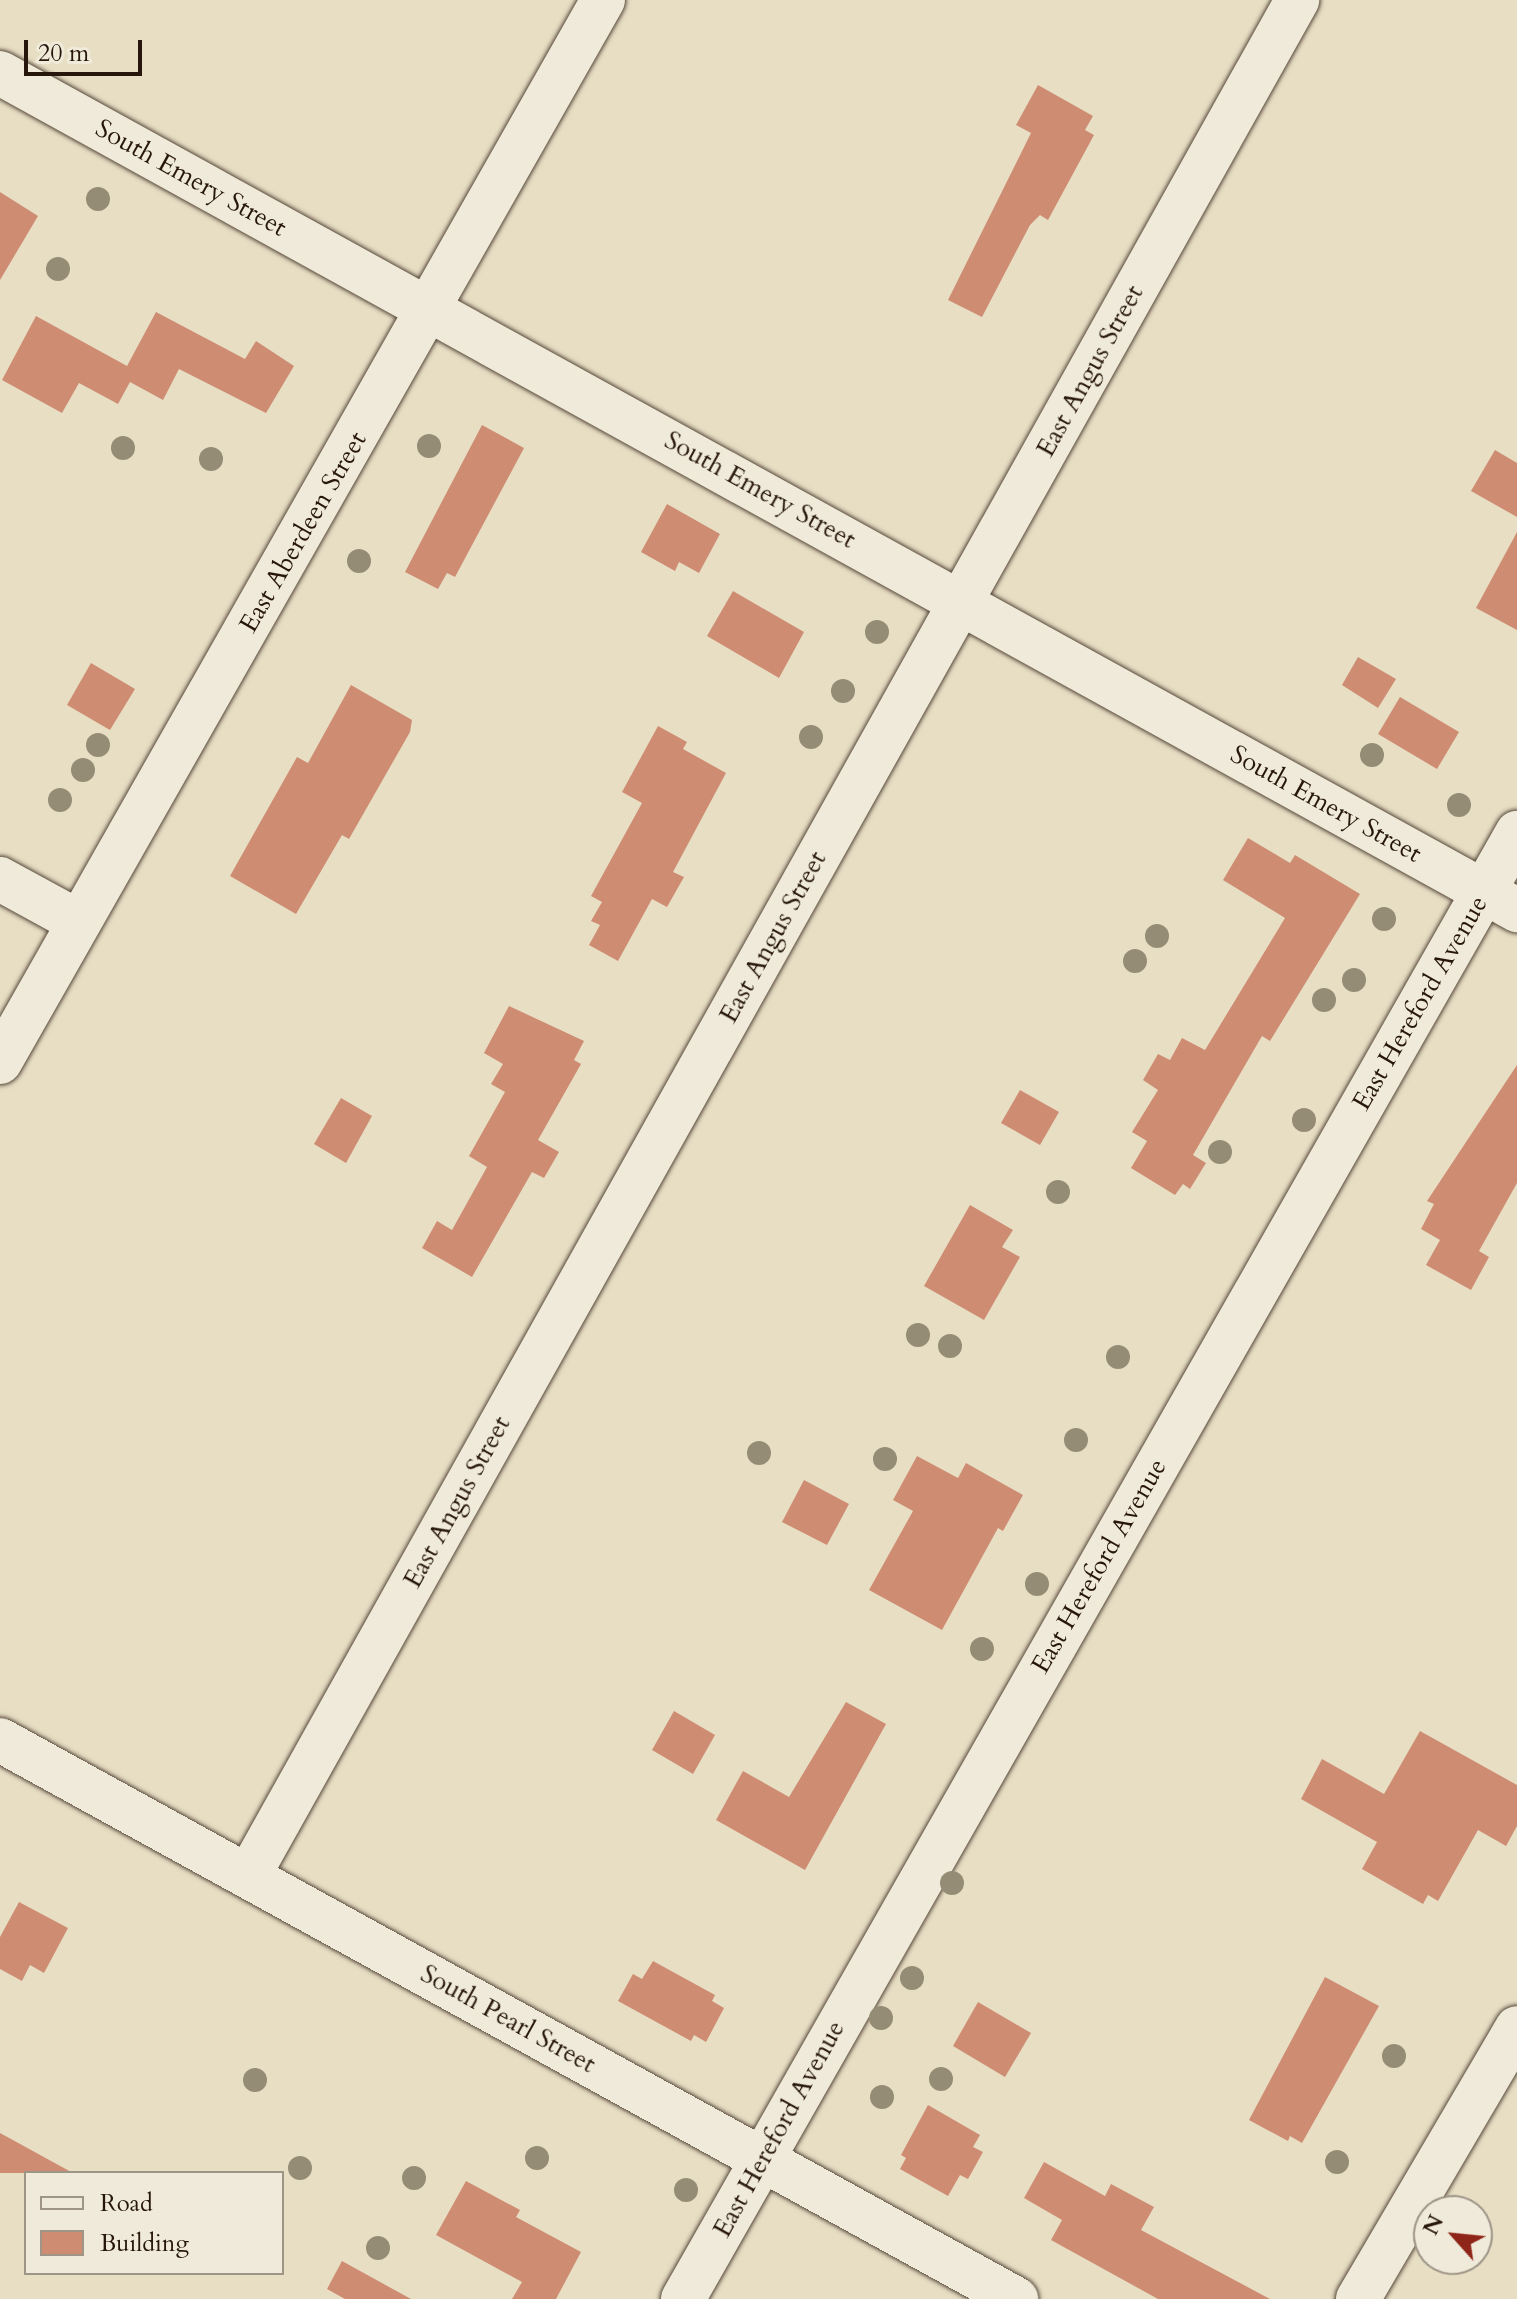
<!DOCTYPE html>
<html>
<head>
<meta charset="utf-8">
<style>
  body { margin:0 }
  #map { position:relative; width:1517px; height:2299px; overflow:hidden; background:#e7dec4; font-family:Cardo,serif }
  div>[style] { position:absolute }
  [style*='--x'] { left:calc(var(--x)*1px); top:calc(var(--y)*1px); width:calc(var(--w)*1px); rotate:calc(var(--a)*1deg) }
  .building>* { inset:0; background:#ce8d73 }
  .roads { filter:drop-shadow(0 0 2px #57483a) drop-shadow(0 0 2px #57483a) }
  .street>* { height:44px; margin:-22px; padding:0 22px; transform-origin:22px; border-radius:22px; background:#efead9 }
  .trees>* { width:24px; height:24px; margin:-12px; border-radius:50%; background:#948c75 }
  span { translate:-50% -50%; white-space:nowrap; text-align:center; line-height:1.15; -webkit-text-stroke:7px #efead9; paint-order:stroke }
  .street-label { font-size:26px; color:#27160c }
  .legend { position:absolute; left:24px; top:2171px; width:260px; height:104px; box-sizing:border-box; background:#efead9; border:2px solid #9f9587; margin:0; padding:10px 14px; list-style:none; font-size:24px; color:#27160c }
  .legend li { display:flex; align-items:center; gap:16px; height:40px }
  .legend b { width:40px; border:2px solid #9f9587 }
  .north { position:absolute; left:1413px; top:2195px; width:80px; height:80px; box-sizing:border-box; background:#efead9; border:2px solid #9f9587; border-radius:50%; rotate:297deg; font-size:22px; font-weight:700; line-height:32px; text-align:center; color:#27160c }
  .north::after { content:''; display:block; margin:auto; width:28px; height:36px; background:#8f2418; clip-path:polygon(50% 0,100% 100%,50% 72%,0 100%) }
  .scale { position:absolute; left:24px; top:40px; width:118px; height:36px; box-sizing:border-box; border:4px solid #27160c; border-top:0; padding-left:10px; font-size:24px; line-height:28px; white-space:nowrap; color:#27160c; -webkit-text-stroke:6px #efead9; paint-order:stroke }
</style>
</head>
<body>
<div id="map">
  <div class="building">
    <div style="clip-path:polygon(1038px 85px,1093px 116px,1085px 130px,1094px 135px,1048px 220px,1040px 215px,1030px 225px,982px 317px,948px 300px,1031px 133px,1016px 125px)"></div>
    <div style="clip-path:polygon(0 192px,38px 216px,0 280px)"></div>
    <div style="clip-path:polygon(156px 312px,245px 359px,256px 341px,294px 366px,266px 413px,179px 369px,163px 400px,130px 382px,118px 404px,79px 383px,62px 413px,2px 380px,36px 316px,127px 366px)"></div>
    <div style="clip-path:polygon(482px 425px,524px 448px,455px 577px,447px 573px,438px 589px,405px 572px)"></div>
    <div style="clip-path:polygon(1495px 450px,1517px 463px,1517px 517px,1471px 491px)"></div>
    <div style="clip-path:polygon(667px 504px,720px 534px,699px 573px,679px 562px,675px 571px,641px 552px)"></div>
    <div style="clip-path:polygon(1517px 532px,1517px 630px,1476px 608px)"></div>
    <div style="clip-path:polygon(733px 591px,804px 632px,779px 678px,707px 636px)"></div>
    <div style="clip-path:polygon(1358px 657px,1396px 679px,1378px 708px,1342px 685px)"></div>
    <div style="clip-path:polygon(91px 663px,135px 689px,110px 730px,67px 705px)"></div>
    <div style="clip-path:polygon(351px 685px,412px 720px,410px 732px,349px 839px,342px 835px,296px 914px,230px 876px,297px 757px,308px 763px)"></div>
    <div style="clip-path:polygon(1400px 697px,1459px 732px,1437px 769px,1378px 734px)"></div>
    <div style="clip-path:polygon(658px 726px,687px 742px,683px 749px,726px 773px,673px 872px,684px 877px,667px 907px,652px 899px,618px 961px,589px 945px,600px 925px,591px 921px,602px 902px,591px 896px,642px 803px,622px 792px)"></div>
    <div style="clip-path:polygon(1248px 838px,1290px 863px,1295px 855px,1360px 894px,1270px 1041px,1262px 1036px,1193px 1155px,1206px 1163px,1190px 1189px,1183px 1184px,1175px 1195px,1131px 1168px,1147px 1141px,1132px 1132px,1158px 1090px,1143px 1080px,1158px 1054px,1170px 1060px,1182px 1038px,1205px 1050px,1285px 918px,1223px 880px)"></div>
    <div style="clip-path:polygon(509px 1006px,584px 1041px,574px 1060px,581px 1064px,538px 1140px,559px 1152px,544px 1178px,532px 1172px,472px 1277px,422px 1248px,437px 1221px,452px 1230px,487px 1167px,469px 1156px,505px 1092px,491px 1084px,503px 1064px,484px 1053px)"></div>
    <div style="clip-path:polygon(1517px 1065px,1517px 1183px,1479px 1251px,1489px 1257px,1471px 1290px,1426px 1265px,1440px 1240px,1421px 1229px,1434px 1204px,1427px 1201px)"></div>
    <div style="clip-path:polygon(1020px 1090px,1059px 1112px,1040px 1145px,1001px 1123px)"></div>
    <div style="clip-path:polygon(341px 1098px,372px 1116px,346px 1163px,314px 1144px)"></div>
    <div style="clip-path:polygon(970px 1205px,1013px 1230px,1002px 1247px,1020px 1257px,984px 1320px,924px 1286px)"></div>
    <div style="clip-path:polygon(917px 1456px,958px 1478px,966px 1463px,1023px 1495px,1003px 1531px,998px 1528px,942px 1630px,869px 1590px,913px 1511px,893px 1500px)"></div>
    <div style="clip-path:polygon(804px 1480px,849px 1504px,827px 1545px,782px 1522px)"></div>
    <div style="clip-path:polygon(846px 1702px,886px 1724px,805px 1870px,716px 1820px,743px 1771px,789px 1797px)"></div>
    <div style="clip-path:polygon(674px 1711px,715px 1735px,693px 1774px,652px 1750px)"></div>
    <div style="clip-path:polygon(1420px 1731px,1517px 1785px,1517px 1826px,1506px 1846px,1478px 1830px,1438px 1901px,1428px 1895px,1423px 1904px,1362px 1869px,1377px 1842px,1301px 1799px,1322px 1759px,1384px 1794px)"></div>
    <div style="clip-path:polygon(19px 1902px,68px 1928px,44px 1973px,30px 1965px,22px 1981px,0 1969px,0 1937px)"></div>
    <div style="clip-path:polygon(653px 1961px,715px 1995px,712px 2001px,724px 2008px,706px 2042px,694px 2035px,691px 2041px,618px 2001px,633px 1974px,642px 1979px)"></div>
    <div style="clip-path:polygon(1325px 1977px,1379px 2006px,1302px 2143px,1290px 2136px,1288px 2141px,1249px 2120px)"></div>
    <div style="clip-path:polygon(978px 2002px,1031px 2033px,1005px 2077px,953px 2046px)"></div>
    <div style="clip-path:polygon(928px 2105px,980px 2135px,973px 2147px,983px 2152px,968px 2179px,960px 2175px,948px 2196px,900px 2169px,906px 2158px,901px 2155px)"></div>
    <div style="clip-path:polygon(0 2133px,73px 2173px,0 2173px)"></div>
    <div style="clip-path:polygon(1044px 2162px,1105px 2196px,1111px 2184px,1154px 2207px,1141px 2230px,1270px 2299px,1158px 2299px,1051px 2240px,1062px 2220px,1024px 2198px)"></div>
    <div style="clip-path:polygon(466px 2181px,520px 2210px,516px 2217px,581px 2252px,556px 2299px,512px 2299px,522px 2282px,436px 2235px)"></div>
    <div style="clip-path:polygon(342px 2261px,411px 2299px,345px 2299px,327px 2289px)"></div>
  </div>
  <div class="roads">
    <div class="street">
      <div style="--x:0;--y:73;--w:1733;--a:28.89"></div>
      <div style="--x:0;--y:879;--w:90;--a:28.6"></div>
      <div style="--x:0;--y:1062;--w:1221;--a:-60.41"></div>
      <div style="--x:0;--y:1740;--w:1160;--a:28.82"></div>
      <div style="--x:250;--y:1873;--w:2146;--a:-60.79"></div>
      <div style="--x:683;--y:2299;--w:1687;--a:-60.36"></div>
      <div style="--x:1358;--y:2299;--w:314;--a:-59.6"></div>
    </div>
  </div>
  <div class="trees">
    <div style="left:98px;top:199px"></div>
    <div style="left:58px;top:269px"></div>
    <div style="left:429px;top:446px"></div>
    <div style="left:123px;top:448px"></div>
    <div style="left:211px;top:459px"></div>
    <div style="left:359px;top:561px"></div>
    <div style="left:877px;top:632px"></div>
    <div style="left:843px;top:691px"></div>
    <div style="left:811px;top:737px"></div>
    <div style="left:98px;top:745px"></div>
    <div style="left:1372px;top:755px"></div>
    <div style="left:83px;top:770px"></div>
    <div style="left:60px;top:800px"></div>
    <div style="left:1459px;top:805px"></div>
    <div style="left:1384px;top:919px"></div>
    <div style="left:1157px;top:936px"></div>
    <div style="left:1135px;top:961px"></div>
    <div style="left:1354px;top:980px"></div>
    <div style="left:1324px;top:1000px"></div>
    <div style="left:1304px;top:1120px"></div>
    <div style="left:1220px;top:1152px"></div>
    <div style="left:1058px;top:1192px"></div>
    <div style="left:918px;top:1335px"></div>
    <div style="left:950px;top:1346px"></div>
    <div style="left:1118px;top:1357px"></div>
    <div style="left:1076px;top:1440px"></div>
    <div style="left:759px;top:1453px"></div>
    <div style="left:885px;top:1459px"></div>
    <div style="left:1037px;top:1584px"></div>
    <div style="left:982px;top:1649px"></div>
    <div style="left:952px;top:1883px"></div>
    <div style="left:912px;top:1978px"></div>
    <div style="left:881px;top:2018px"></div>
    <div style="left:1394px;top:2056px"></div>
    <div style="left:941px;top:2079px"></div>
    <div style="left:255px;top:2080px"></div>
    <div style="left:882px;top:2097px"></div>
    <div style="left:537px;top:2158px"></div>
    <div style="left:1337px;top:2162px"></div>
    <div style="left:300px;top:2168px"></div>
    <div style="left:414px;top:2178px"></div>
    <div style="left:686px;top:2190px"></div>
    <div style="left:378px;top:2248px"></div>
  </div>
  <div class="street-label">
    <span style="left:191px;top:178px;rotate:29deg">South Emery Street</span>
    <span style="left:1090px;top:371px;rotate:-61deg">East Angus Street</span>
    <span style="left:760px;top:490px;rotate:29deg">South Emery Street</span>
    <span style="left:303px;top:532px;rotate:-60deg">East Aberdeen Street</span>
    <span style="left:1326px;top:804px;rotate:29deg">South Emery Street</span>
    <span style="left:773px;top:937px;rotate:-61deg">East Angus Street</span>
    <span style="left:1420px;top:1003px;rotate:-60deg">East Hereford Avenue</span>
    <span style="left:457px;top:1502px;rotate:-61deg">East Angus Street</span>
    <span style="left:1099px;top:1566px;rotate:-60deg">East Hereford Avenue</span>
    <span style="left:508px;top:2019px;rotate:29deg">South Pearl Street</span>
    <span style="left:779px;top:2129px;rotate:-61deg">East Hereford Avenue</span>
  </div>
  <ul class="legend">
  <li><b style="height:10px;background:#efead9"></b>Road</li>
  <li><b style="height:22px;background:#ce8d73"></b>Building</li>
  </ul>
  <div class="north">N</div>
  <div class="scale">20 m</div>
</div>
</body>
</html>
